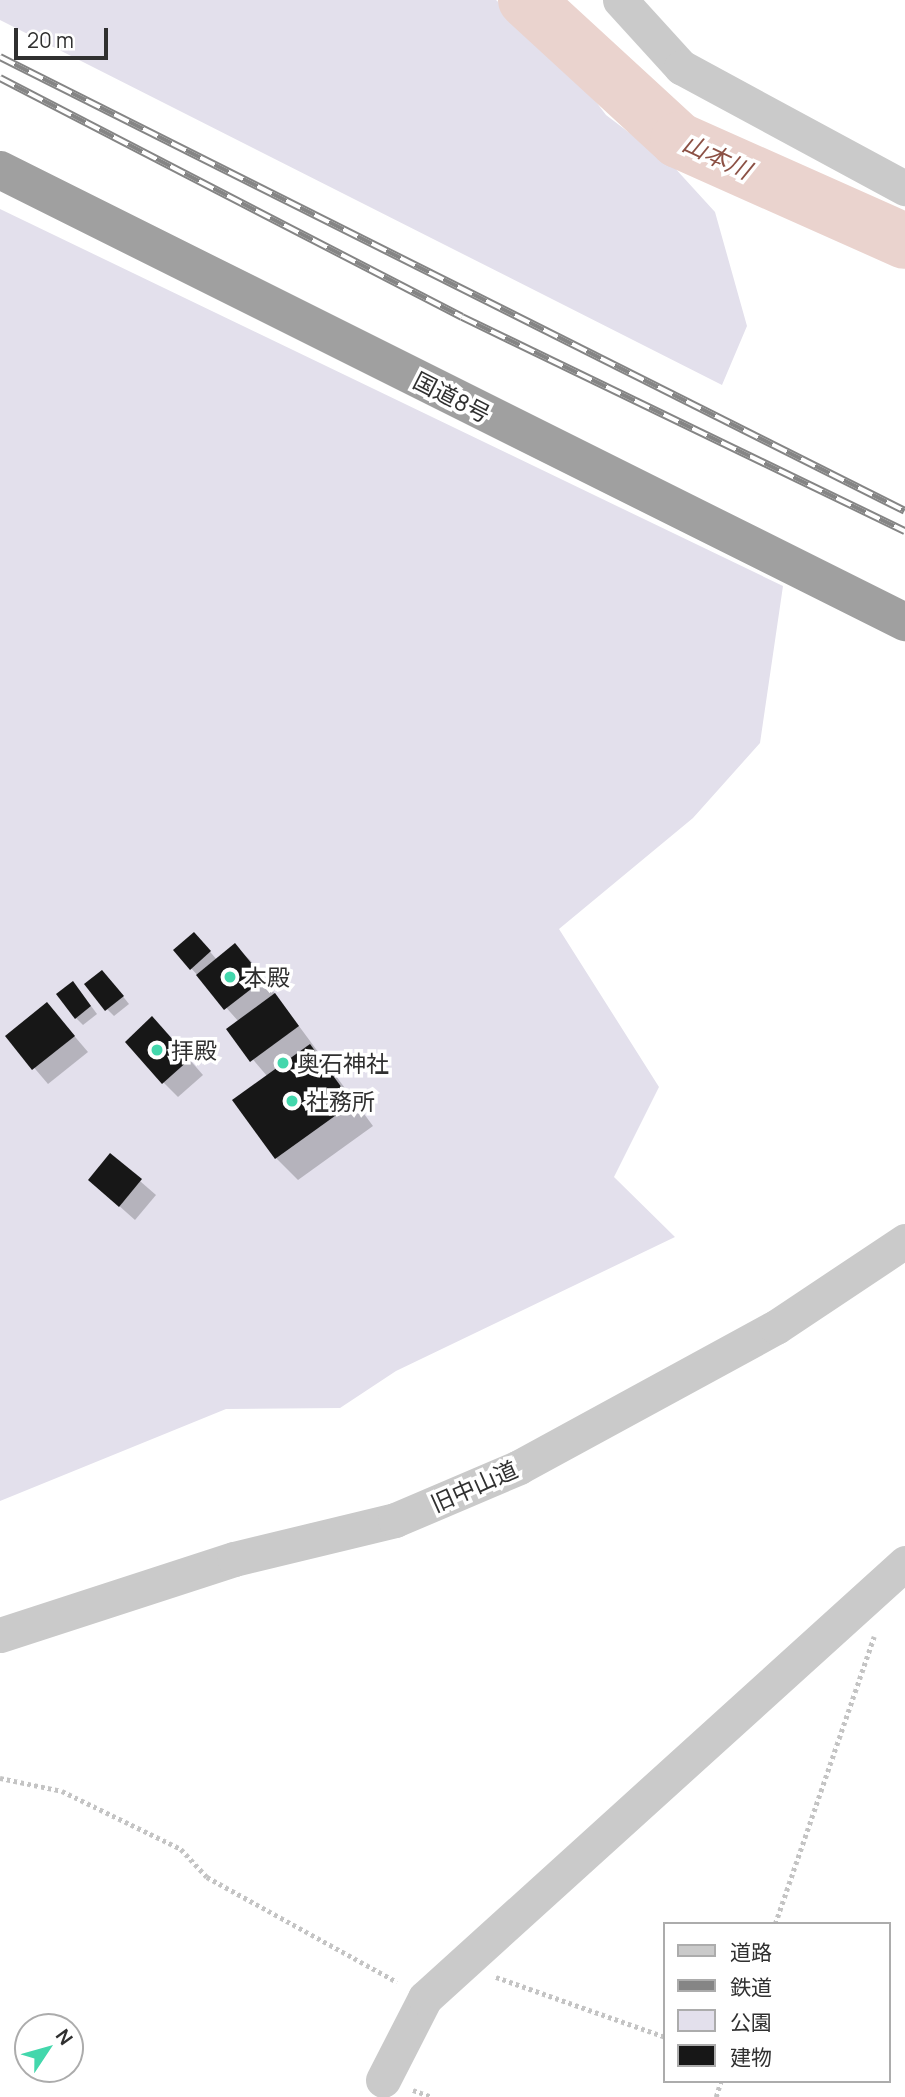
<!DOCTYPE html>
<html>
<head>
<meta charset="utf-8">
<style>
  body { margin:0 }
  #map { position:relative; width:905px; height:2097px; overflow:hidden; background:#fff; font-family:Manrope,"Noto Sans JP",sans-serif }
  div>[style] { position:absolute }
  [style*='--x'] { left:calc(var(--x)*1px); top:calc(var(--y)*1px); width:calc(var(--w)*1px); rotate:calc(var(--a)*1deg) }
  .green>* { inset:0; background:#e3e0ec }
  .shadow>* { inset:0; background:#0003 }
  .river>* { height:56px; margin:-28px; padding:0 28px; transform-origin:28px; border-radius:28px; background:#ead3ce }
  .building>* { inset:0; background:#171717 }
  .path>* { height:4.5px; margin-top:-2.25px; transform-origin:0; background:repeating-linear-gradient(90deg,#c4c4c4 0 3.5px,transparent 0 7px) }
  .minor>* { height:35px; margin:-17.5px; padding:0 17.5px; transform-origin:17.5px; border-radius:17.5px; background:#cacaca }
  .trunk>* { height:38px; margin:-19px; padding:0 19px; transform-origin:19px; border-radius:19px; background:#a0a0a0 }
  .rail>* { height:8px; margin-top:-4px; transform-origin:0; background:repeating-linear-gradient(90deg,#fff 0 16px,#858585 0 32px); box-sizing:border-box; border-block:2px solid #858585 }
  .dots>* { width:19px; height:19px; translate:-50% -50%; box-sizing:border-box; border:4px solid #fff; border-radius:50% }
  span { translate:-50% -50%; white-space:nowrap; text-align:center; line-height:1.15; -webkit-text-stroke:7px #fff; paint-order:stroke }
  .street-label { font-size:23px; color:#303030 }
  .poi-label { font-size:23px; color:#303030 }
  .left { translate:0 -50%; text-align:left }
  .water-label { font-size:24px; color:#8c5145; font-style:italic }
  .legend { position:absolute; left:663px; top:1922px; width:228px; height:161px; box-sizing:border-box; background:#fff; border:2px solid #acacac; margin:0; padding:9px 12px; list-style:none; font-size:21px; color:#303030 }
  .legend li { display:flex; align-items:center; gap:14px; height:35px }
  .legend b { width:35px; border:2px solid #acacac }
  .north { position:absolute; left:14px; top:2013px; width:70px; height:70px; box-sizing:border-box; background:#fff; border:2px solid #acacac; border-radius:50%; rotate:54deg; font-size:19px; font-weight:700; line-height:28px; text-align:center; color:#303030 }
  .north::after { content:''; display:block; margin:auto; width:24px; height:32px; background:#43d7ac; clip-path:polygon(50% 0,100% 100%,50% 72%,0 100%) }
  .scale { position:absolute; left:14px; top:28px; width:94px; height:32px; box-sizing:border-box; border:4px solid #303030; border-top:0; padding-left:9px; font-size:21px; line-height:24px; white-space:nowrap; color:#303030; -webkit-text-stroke:5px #fff; paint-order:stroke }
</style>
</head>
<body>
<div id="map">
  <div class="green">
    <div style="clip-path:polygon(0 0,496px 0,572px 70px,606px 115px,673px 166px,715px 212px,747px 326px,722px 385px,0 20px)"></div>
    <div style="clip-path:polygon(0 209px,783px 586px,760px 743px,693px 818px,559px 929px,659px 1087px,614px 1177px,675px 1237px,396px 1371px,340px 1408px,226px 1409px,0 1501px)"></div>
  </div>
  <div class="shadow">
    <div style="clip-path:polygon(201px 941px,217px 960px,235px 946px,250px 960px,373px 1126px,298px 1180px,276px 1158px,267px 1076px,228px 1030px,239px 1022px,191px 968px)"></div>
    <div style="clip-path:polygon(109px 979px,129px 1004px,114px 1016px,107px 1009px)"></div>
    <div style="clip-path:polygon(80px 991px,97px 1014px,83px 1025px,76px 1018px)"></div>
    <div style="clip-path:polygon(47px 1004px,88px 1052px,48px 1084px,7px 1036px)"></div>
    <div style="clip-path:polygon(167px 1034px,203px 1075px,178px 1097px,163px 1082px)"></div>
    <div style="clip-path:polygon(110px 1155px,156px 1195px,135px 1220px,90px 1180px)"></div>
  </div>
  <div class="river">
    <div style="--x:526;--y:0;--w:207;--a:42.6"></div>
    <div style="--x:678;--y:140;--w:248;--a:24"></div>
  </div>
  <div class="building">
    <div style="clip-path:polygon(194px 932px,211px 951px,190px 970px,173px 950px)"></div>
    <div style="clip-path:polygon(235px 943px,264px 979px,224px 1010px,196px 975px)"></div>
    <div style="clip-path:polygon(102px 970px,124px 996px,105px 1011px,84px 984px)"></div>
    <div style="clip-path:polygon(73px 981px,91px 1006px,75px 1019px,56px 994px)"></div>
    <div style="clip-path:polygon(275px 993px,299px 1026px,250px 1062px,226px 1029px)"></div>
    <div style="clip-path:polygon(47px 1002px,75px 1036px,32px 1070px,5px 1036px)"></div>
    <div style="clip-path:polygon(152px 1016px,190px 1059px,162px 1084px,125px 1042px)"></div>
    <div style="clip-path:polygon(310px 1044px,353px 1103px,275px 1159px,232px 1100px)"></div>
    <div style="clip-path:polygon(110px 1153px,142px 1179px,119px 1207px,88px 1180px)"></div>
  </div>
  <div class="path">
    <div style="--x:0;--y:1778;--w:63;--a:11.8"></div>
    <div style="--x:62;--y:1791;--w:132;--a:26"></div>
    <div style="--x:181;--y:1849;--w:38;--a:47"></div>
    <div style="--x:207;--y:1877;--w:217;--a:28.9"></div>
    <div style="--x:775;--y:1924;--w:304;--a:-71"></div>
    <div style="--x:496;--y:1977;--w:179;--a:19.5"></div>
    <div style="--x:413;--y:2090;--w:20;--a:20"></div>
    <div style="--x:716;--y:2097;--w:17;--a:-73"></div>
  </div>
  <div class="minor">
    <div style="--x:620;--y:0;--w:91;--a:47.7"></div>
    <div style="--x:681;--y:67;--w:255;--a:28.4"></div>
    <div style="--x:0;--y:1635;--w:246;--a:-18"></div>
    <div style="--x:234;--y:1559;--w:166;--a:-13.6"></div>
    <div style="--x:395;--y:1520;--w:135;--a:-23.1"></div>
    <div style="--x:519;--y:1467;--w:293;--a:-28.6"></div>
    <div style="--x:776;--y:1327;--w:155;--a:-33.7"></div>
    <div style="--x:383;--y:2080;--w:92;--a:-62.9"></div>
    <div style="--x:425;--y:1998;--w:648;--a:-42.18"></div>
  </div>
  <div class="trunk">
    <div style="--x:0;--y:170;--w:1012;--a:26.54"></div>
  </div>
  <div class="rail">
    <div style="--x:0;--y:57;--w:1012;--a:26.64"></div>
    <div style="--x:0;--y:78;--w:520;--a:27.35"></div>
    <div style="--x:462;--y:317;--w:492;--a:25.8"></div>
  </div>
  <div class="dots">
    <div style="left:230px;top:977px;background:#43d7ac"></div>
    <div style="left:157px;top:1050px;background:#43d7ac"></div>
    <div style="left:283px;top:1063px;background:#43d7ac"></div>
    <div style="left:292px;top:1101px;background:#43d7ac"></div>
  </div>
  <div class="street-label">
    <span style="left:452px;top:397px;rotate:27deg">国道8号</span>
    <span style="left:474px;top:1486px;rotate:-24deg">旧中山道</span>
  </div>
  <div class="poi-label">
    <span class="left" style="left:244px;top:977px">本殿</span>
    <span class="left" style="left:171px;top:1050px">拝殿</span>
    <span class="left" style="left:297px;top:1063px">奥石神社</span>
    <span class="left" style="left:306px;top:1101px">社務所</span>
  </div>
  <div class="water-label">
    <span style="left:717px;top:156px;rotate:25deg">山本川</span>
  </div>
  <ul class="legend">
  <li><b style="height:9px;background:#cacaca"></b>道路</li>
  <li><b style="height:9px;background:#858585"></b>鉄道</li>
  <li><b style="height:19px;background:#e3e0ec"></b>公園</li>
  <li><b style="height:19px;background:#171717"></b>建物</li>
  </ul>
  <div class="north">N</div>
  <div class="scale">20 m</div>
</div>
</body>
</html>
